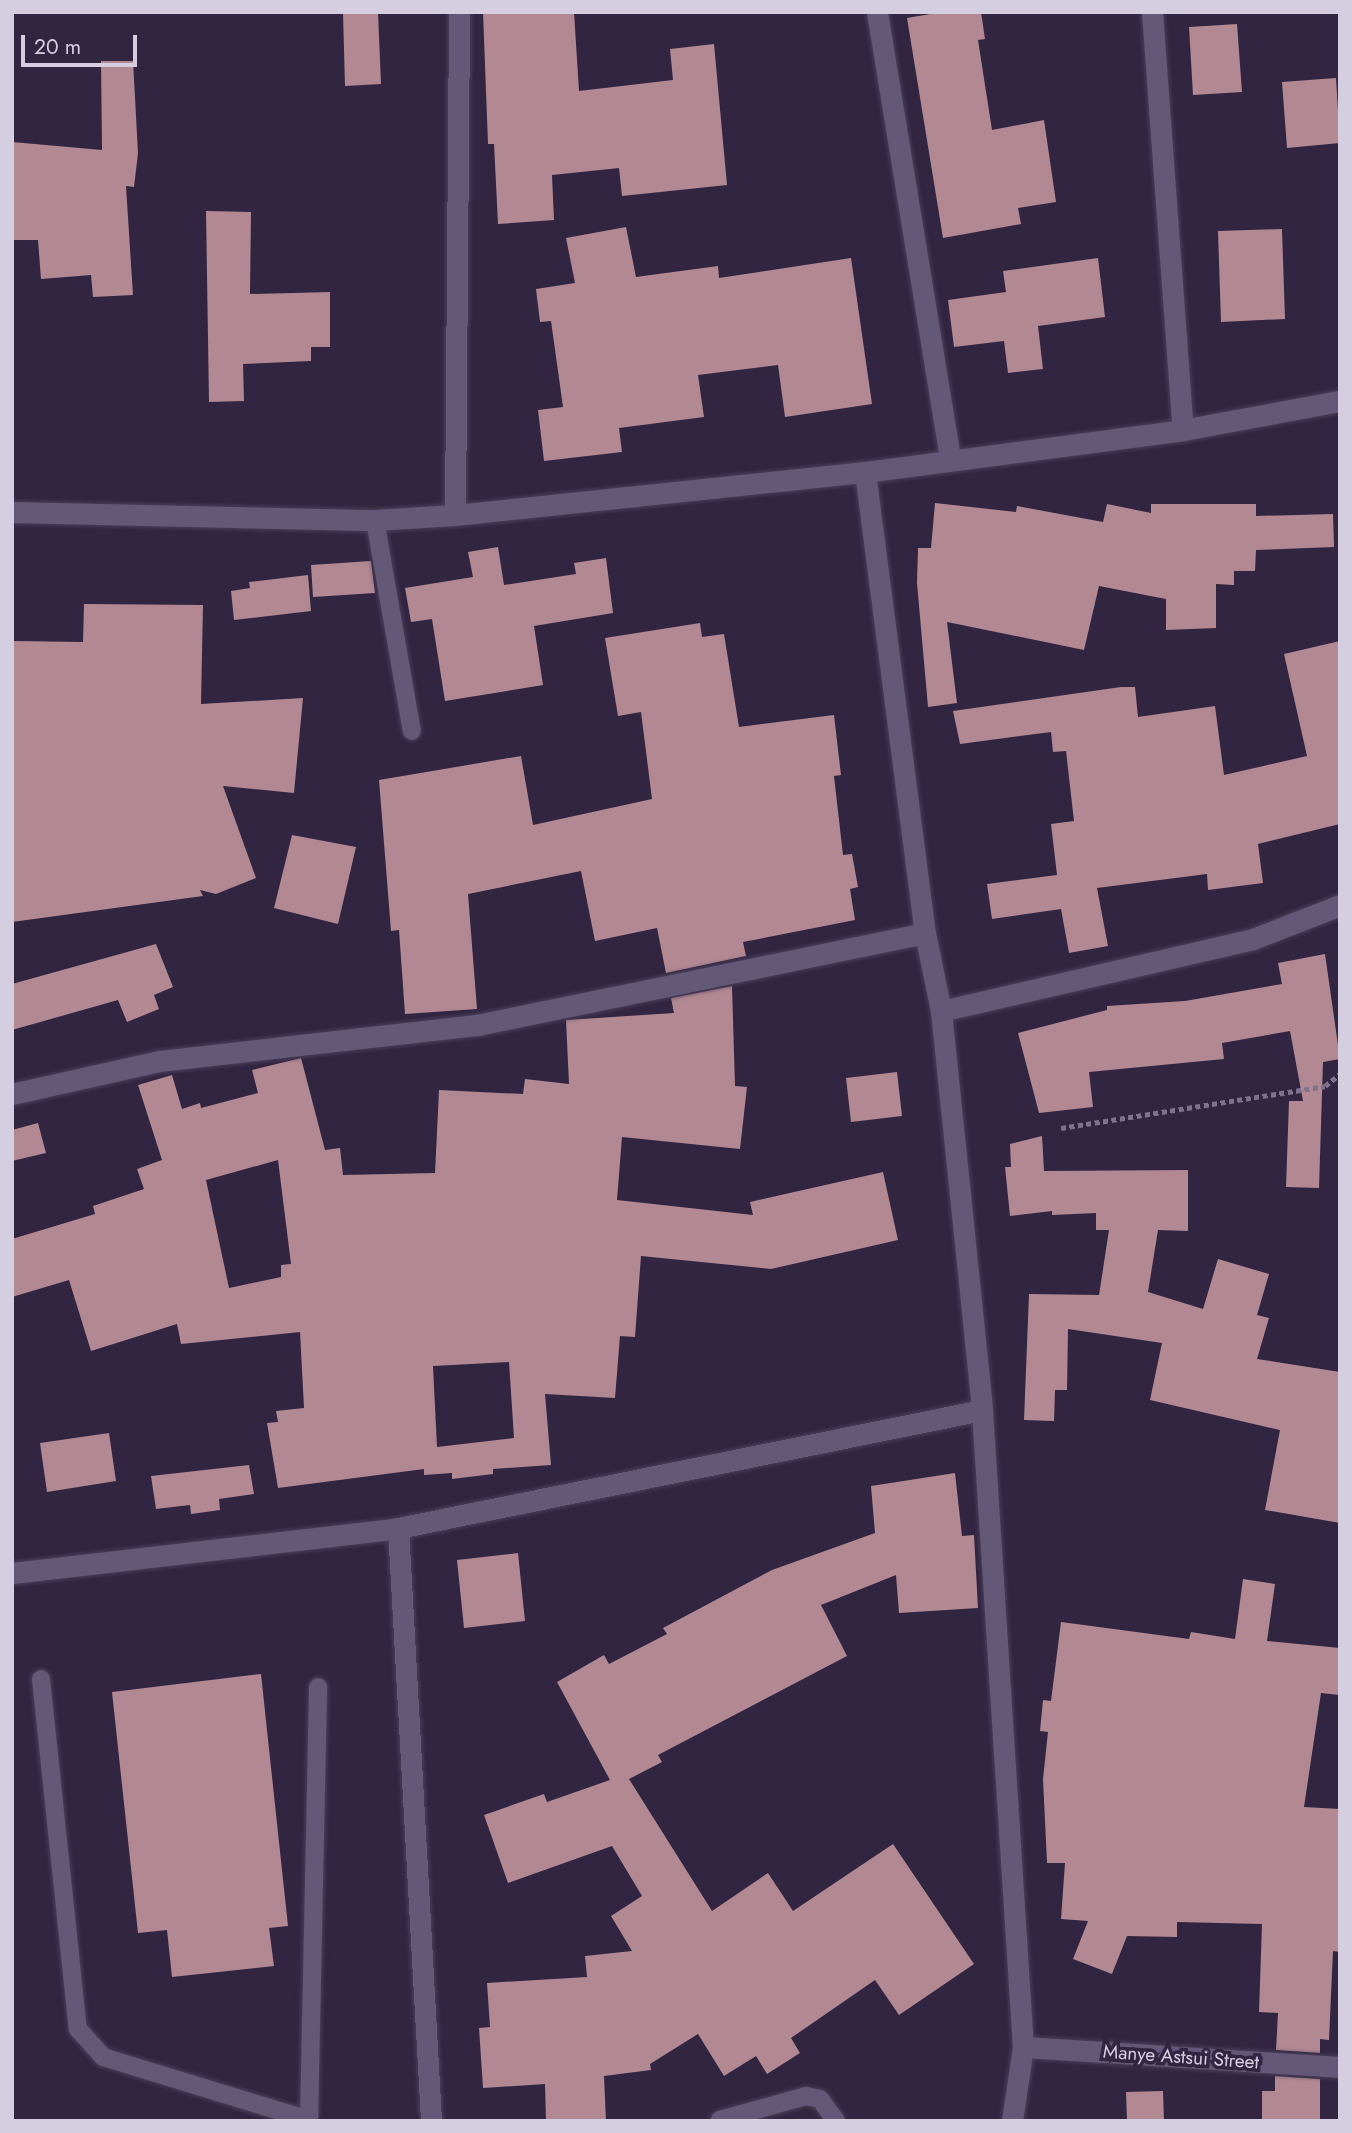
<!DOCTYPE html>
<html>
<head>
<meta charset="utf-8">
<style>
  body { margin:0 }
  #map { position:relative; width:1352px; height:2133px; overflow:hidden; background:#312542; font-family:Jost,sans-serif }
  div>[style] { position:absolute }
  [style*='--x'] { left:calc(var(--x)*1px); top:calc(var(--y)*1px); width:calc(var(--w)*1px); rotate:calc(var(--a)*1deg) }
  .building>* { inset:0; background:#b28993 }
  .path>* { height:4.5px; margin-top:-2.25px; transform-origin:0; background:repeating-linear-gradient(90deg,#7d738c 0 5px,transparent 0 8.5px) }
  .roads { filter:drop-shadow(0 0 2px #4a3f58) drop-shadow(0 0 2px #4a3f58) }
  .lane>* { height:18px; margin:-9px; padding:0 9px; transform-origin:9px; border-radius:9px; background:#645878 }
  .street>* { height:21px; margin:-10.5px; padding:0 10.5px; transform-origin:10.5px; border-radius:10.5px; background:#645878 }
  span { translate:-50% -50%; white-space:nowrap; text-align:center; line-height:1.15; -webkit-text-stroke:7px #312542; paint-order:stroke }
  .street-label { font-size:19px; color:#d5cee1 }
  .frame { position:absolute; inset:0; border:14px solid #d5cee1; pointer-events:none }
  .scale { position:absolute; left:21px; top:35px; width:116px; height:32px; box-sizing:border-box; border:4px solid #d5cee1; border-top:0; padding-left:9px; font-size:21px; line-height:24px; white-space:nowrap; color:#d5cee1; -webkit-text-stroke:5px #312542; paint-order:stroke }
</style>
</head>
<body>
<div id="map">
  <div class="building">
    <div style="clip-path:polygon(343px 12px,378px 12px,381px 84px,345px 86px)"></div>
    <div style="clip-path:polygon(483px 12px,574px 12px,579px 91px,673px 80px,670px 49px,714px 44px,727px 185px,622px 196px,619px 168px,552px 175px,554px 220px,498px 224px,494px 144px,488px 144px)"></div>
    <div style="clip-path:polygon(942px 12px,981px 12px,985px 39px,978px 40px,992px 130px,1044px 120px,1056px 202px,1018px 208px,1021px 224px,943px 238px,907px 18px)"></div>
    <div style="clip-path:polygon(1237px 24px,1242px 92px,1193px 95px,1189px 27px)"></div>
    <div style="clip-path:polygon(101px 61px,133px 61px,138px 153px,134px 187px,126px 186px,133px 295px,93px 297px,91px 275px,41px 279px,38px 240px,12px 240px,12px 142px,102px 150px)"></div>
    <div style="clip-path:polygon(1336px 78px,1340px 143px,1287px 148px,1282px 82px)"></div>
    <div style="clip-path:polygon(206px 211px,251px 212px,250px 294px,330px 292px,330px 347px,311px 347px,311px 361px,243px 364px,244px 401px,209px 402px)"></div>
    <div style="clip-path:polygon(626px 227px,636px 277px,718px 266px,719px 278px,851px 258px,872px 404px,785px 417px,778px 365px,698px 375px,704px 417px,619px 428px,622px 452px,544px 461px,538px 410px,563px 407px,551px 321px,540px 322px,536px 289px,575px 283px,566px 238px)"></div>
    <div style="clip-path:polygon(1282px 229px,1285px 319px,1221px 322px,1218px 231px)"></div>
    <div style="clip-path:polygon(1098px 258px,1105px 317px,1038px 326px,1043px 369px,1008px 373px,1004px 341px,954px 347px,948px 300px,1006px 292px,1003px 271px)"></div>
    <div style="clip-path:polygon(935px 503px,1016px 512px,1017px 506px,1103px 522px,1107px 504px,1151px 513px,1151px 504px,1256px 504px,1256px 516px,1333px 514px,1334px 547px,1256px 550px,1255px 571px,1234px 571px,1234px 585px,1216px 584px,1216px 628px,1166px 630px,1166px 599px,1099px 586px,1084px 650px,947px 622px,957px 703px,928px 707px,917px 583px,918px 548px,931px 548px)"></div>
    <div style="clip-path:polygon(498px 547px,504px 585px,576px 574px,574px 563px,606px 558px,613px 613px,534px 626px,543px 685px,445px 701px,432px 619px,411px 622px,405px 588px,473px 577px,468px 552px)"></div>
    <div style="clip-path:polygon(371px 561px,375px 593px,313px 597px,311px 565px)"></div>
    <div style="clip-path:polygon(308px 575px,311px 611px,234px 620px,231px 591px,250px 588px,249px 582px)"></div>
    <div style="clip-path:polygon(84px 604px,203px 605px,201px 704px,303px 698px,294px 793px,223px 786px,256px 878px,216px 894px,200px 890px,203px 896px,12px 922px,12px 641px,83px 642px)"></div>
    <div style="clip-path:polygon(700px 623px,702px 637px,724px 634px,739px 727px,834px 715px,841px 775px,834px 776px,843px 855px,852px 854px,858px 887px,850px 889px,855px 920px,743px 942px,746px 956px,666px 973px,657px 928px,595px 941px,581px 871px,468px 894px,477px 1009px,405px 1014px,399px 930px,391px 931px,379px 780px,521px 756px,533px 825px,652px 799px,641px 712px,618px 716px,605px 638px)"></div>
    <div style="clip-path:polygon(1340px 641px,1340px 824px,1258px 844px,1263px 883px,1208px 890px,1207px 874px,1097px 888px,1108px 946px,1069px 953px,1061px 909px,992px 919px,987px 884px,1057px 875px,1051px 824px,1074px 821px,1066px 751px,1053px 752px,1051px 732px,960px 744px,953px 711px,1121px 687px,1135px 687px,1138px 717px,1215px 706px,1224px 775px,1307px 756px,1284px 654px)"></div>
    <div style="clip-path:polygon(292px 835px,356px 847px,338px 924px,274px 908px)"></div>
    <div style="clip-path:polygon(156px 944px,173px 987px,154px 995px,159px 1009px,127px 1022px,118px 1000px,12px 1030px,12px 984px)"></div>
    <div style="clip-path:polygon(1325px 954px,1340px 1059px,1323px 1062px,1319px 1188px,1286px 1187px,1289px 1101px,1303px 1101px,1290px 1031px,1222px 1043px,1224px 1059px,1089px 1072px,1093px 1107px,1039px 1113px,1018px 1033px,1107px 1010px,1107px 1006px,1185px 1001px,1282px 984px,1278px 963px)"></div>
    <div style="clip-path:polygon(evenodd,732px 986px,735px 1086px,747px 1087px,740px 1149px,622px 1137px,617px 1200px,753px 1215px,750px 1202px,883px 1172px,898px 1240px,771px 1269px,641px 1256px,635px 1337px,620px 1336px,615px 1398px,545px 1394px,551px 1465px,493px 1469px,493px 1474px,452px 1479px,452px 1473px,424px 1475px,424px 1469px,278px 1488px,267px 1423px,278px 1422px,276px 1411px,304px 1408px,300px 1332px,181px 1344px,177px 1324px,91px 1351px,69px 1280px,12px 1297px,12px 1239px,95px 1214px,93px 1206px,144px 1189px,137px 1169px,162px 1160px,138px 1085px,172px 1075px,182px 1109px,200px 1103px,201px 1108px,258px 1093px,252px 1070px,301px 1058px,325px 1150px,340px 1148px,343px 1175px,435px 1173px,439px 1090px,523px 1094px,525px 1079px,569px 1084px,566px 1020px,674px 1013px,671px 998px,732px 986px,278px 1160px,291px 1264px,281px 1265px,281px 1277px,229px 1288px,206px 1180px,278px 1160px,732px 986px,509px 1362px,514px 1438px,437px 1447px,433px 1366px,509px 1362px)"></div>
    <div style="clip-path:polygon(897px 1072px,902px 1116px,851px 1122px,846px 1078px)"></div>
    <div style="clip-path:polygon(38px 1123px,46px 1153px,12px 1161px,12px 1130px)"></div>
    <div style="clip-path:polygon(1042px 1136px,1044px 1171px,1188px 1170px,1188px 1231px,1158px 1230px,1148px 1292px,1203px 1309px,1218px 1259px,1269px 1274px,1257px 1315px,1269px 1318px,1257px 1359px,1340px 1372px,1340px 1523px,1265px 1510px,1280px 1430px,1150px 1400px,1162px 1343px,1068px 1329px,1067px 1390px,1055px 1390px,1054px 1421px,1024px 1420px,1029px 1294px,1099px 1295px,1109px 1230px,1096px 1230px,1096px 1213px,1052px 1215px,1052px 1211px,1010px 1216px,1005px 1167px,1011px 1167px,1010px 1144px)"></div>
    <div style="clip-path:polygon(109px 1433px,116px 1481px,47px 1492px,40px 1443px)"></div>
    <div style="clip-path:polygon(249px 1465px,254px 1494px,219px 1499px,220px 1510px,191px 1514px,190px 1505px,156px 1509px,151px 1476px)"></div>
    <div style="clip-path:polygon(955px 1473px,962px 1536px,974px 1535px,978px 1608px,899px 1613px,896px 1575px,821px 1605px,847px 1656px,658px 1755px,662px 1762px,629px 1779px,712px 1911px,768px 1873px,793px 1911px,893px 1844px,974px 1964px,899px 2015px,875px 1980px,791px 2038px,800px 2053px,767px 2074px,756px 2056px,724px 2076px,698px 2034px,650px 2064px,651px 2070px,604px 2076px,606px 2121px,546px 2121px,545px 2084px,483px 2088px,479px 2028px,490px 2027px,487px 1983px,587px 1977px,585px 1956px,632px 1951px,611px 1916px,642px 1896px,612px 1846px,508px 1883px,484px 1815px,544px 1794px,547px 1802px,610px 1780px,557px 1682px,604px 1655px,609px 1664px,667px 1634px,663px 1628px,772px 1570px,875px 1533px,871px 1486px)"></div>
    <div style="clip-path:polygon(518px 1553px,525px 1621px,464px 1628px,457px 1560px)"></div>
    <div style="clip-path:polygon(1243px 1579px,1275px 1584px,1267px 1641px,1340px 1648px,1340px 1695px,1321px 1693px,1304px 1807px,1340px 1809px,1340px 1952px,1333px 1951px,1329px 2040px,1320px 2039px,1320px 2053px,1276px 2050px,1278px 2013px,1259px 2012px,1262px 1924px,1177px 1922px,1177px 1937px,1127px 1936px,1112px 1974px,1073px 1959px,1088px 1921px,1061px 1919px,1065px 1863px,1047px 1863px,1043px 1779px,1048px 1732px,1040px 1731px,1043px 1700px,1051px 1701px,1061px 1622px,1189px 1639px,1191px 1632px,1235px 1639px)"></div>
    <div style="clip-path:polygon(261px 1674px,288px 1926px,269px 1928px,274px 1966px,172px 1977px,167px 1930px,138px 1933px,112px 1692px)"></div>
    <div style="clip-path:polygon(1275px 2076px,1320px 2079px,1320px 2121px,1262px 2121px,1262px 2091px,1275px 2091px)"></div>
    <div style="clip-path:polygon(1163px 2091px,1164px 2121px,1127px 2121px,1126px 2092px)"></div>
  </div>
  <div class="path">
    <div style="--x:1061;--y:1128;--w:267;--a:-9"></div>
    <div style="--x:1325;--y:1086;--w:19;--a:-39"></div>
  </div>
  <div class="roads">
    <div class="lane">
      <div style="--x:375;--y:520;--w:214;--a:80.1"></div>
      <div style="--x:41;--y:1679;--w:352;--a:84"></div>
      <div style="--x:78;--y:2029;--w:38;--a:48"></div>
      <div style="--x:103;--y:2057;--w:215;--a:17"></div>
      <div style="--x:720;--y:2120;--w:89;--a:-15.6"></div>
      <div style="--x:806;--y:2096;--w:14;--a:12"></div>
      <div style="--x:820;--y:2099;--w:27;--a:54"></div>
      <div style="--x:309;--y:2121;--w:434;--a:-88.8"></div>
    </div>
    <div class="street">
      <div style="--x:877;--y:12;--w:454;--a:80.7"></div>
      <div style="--x:1152;--y:12;--w:419;--a:85.8"></div>
      <div style="--x:865;--y:472;--w:465;--a:82.6"></div>
      <div style="--x:925;--y:933;--w:80;--a:78.4"></div>
      <div style="--x:941;--y:1011;--w:401;--a:84.1"></div>
      <div style="--x:982;--y:1410;--w:638;--a:86.32"></div>
      <div style="--x:1023;--y:2047;--w:75;--a:98.5"></div>
      <div style="--x:12;--y:512;--w:363;--a:1.3"></div>
      <div style="--x:375;--y:520;--w:80;--a:-3.6"></div>
      <div style="--x:455;--y:515;--w:412;--a:-6"></div>
      <div style="--x:865;--y:472;--w:321;--a:-7.5"></div>
      <div style="--x:1183;--y:430;--w:160;--a:-10.5"></div>
      <div style="--x:455;--y:515;--w:503;--a:-89.54"></div>
      <div style="--x:941;--y:1011;--w:320;--a:-13"></div>
      <div style="--x:1253;--y:939;--w:93;--a:-21.3"></div>
      <div style="--x:12;--y:1094;--w:152;--a:-12.6"></div>
      <div style="--x:160;--y:1061;--w:319;--a:-6.5"></div>
      <div style="--x:477;--y:1025;--w:457;--a:-11.6"></div>
      <div style="--x:398;--y:1528;--w:596;--a:-11.42"></div>
      <div style="--x:12;--y:1573;--w:389;--a:-6.6"></div>
      <div style="--x:398;--y:1528;--w:594;--a:86.81"></div>
      <div style="--x:1023;--y:2047;--w:318;--a:3.6"></div>
    </div>
  </div>
  <div class="street-label">
    <span style="left:1181px;top:2057px;rotate:4deg">Manye Astsui Street</span>
  </div>
  <div class="frame"></div>
  <div class="scale">20 m</div>
</div>
</body>
</html>
